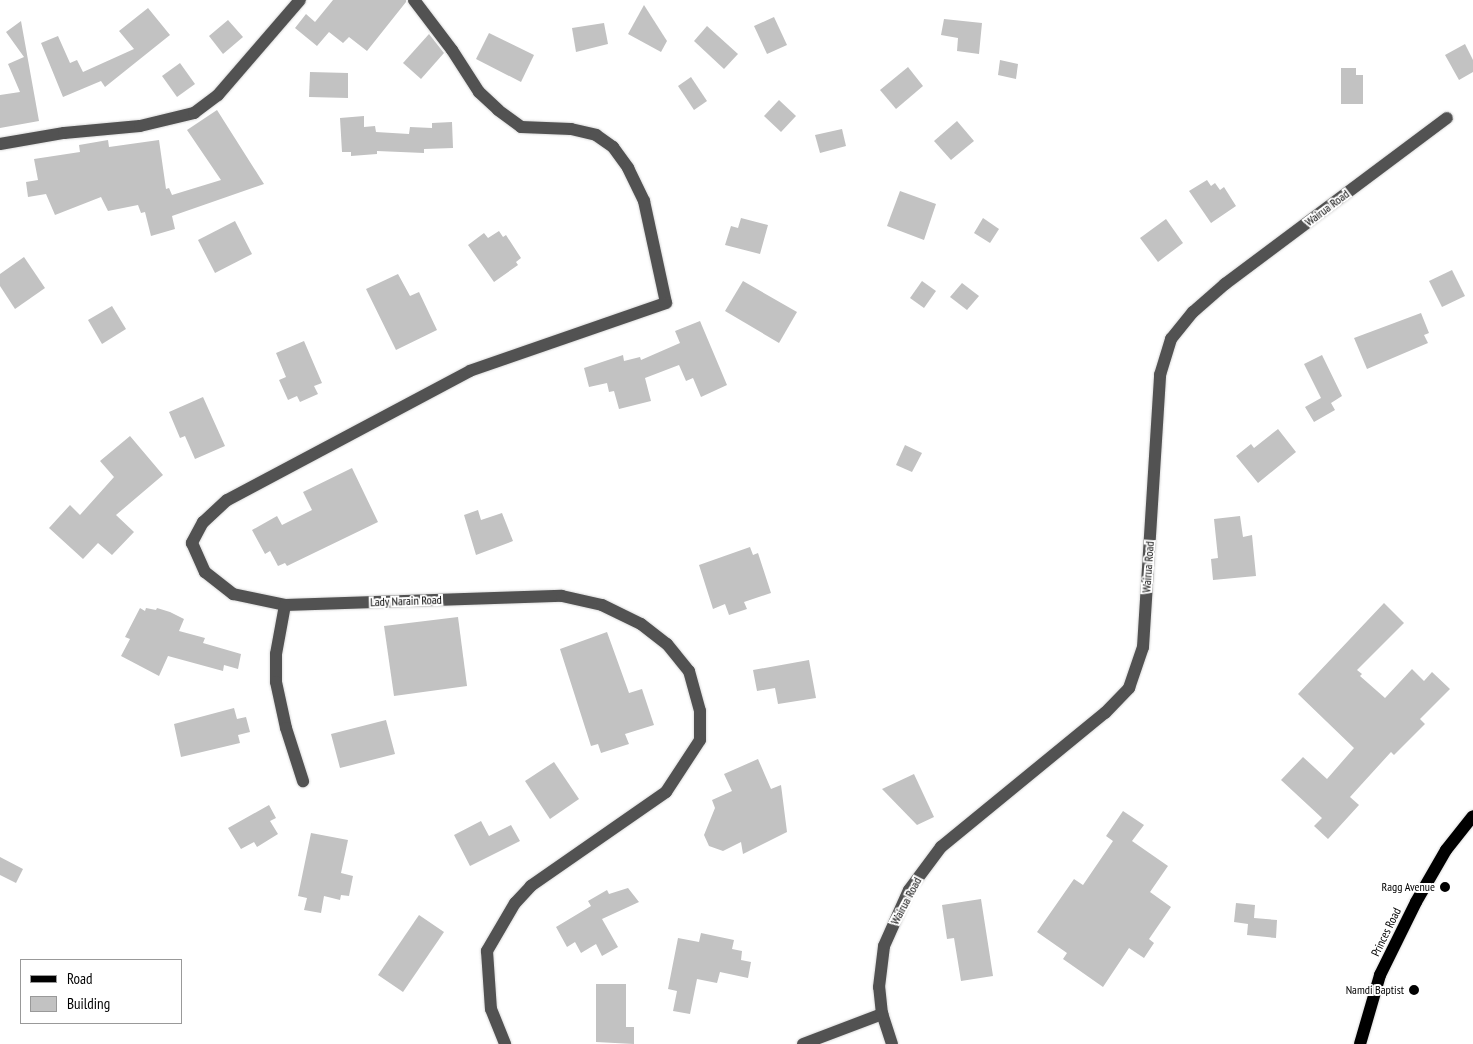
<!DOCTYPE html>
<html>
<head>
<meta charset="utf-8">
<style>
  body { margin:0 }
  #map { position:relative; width:1473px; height:1044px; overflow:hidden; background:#fff; font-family:"PT Sans Narrow",sans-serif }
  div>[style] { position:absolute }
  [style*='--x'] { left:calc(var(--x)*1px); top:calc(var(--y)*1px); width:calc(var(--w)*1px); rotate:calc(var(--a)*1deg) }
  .building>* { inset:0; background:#c2c2c2 }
  .roads { filter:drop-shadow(0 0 1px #dbdbdb) drop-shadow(0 0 1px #dbdbdb) }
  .minor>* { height:12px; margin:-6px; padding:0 6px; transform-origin:6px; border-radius:6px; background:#525252 }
  .major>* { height:12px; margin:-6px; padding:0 6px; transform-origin:6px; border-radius:6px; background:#000 }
  .dots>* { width:14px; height:14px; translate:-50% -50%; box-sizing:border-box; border:2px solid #fff; border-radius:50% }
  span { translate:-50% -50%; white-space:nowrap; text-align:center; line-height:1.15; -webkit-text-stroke:4px #fff; paint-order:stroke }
  .street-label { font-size:12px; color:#000 }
  .poi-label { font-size:12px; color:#000 }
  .right { translate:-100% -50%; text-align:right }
  .legend { position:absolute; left:20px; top:959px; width:162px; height:65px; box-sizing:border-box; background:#fff; border:1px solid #999; margin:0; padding:6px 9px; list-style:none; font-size:15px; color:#000 }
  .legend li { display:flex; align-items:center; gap:10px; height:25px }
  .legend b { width:25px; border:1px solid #999 }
</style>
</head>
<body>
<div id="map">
  <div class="building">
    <div style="clip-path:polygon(333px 0,406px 0,406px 2px,367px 51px,349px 37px,343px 43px,329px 32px,317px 46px,295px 28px,306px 14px,315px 22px)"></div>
    <div style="clip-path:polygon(644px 5px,667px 41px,661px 52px,628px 34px)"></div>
    <div style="clip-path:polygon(148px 8px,170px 35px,105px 87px,101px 81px,63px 97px,41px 43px,58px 36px,70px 63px,77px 60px,83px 72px,134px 49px,119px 31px)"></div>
    <div style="clip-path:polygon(774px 17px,787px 45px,767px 54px,754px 26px)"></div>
    <div style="clip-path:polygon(944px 19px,982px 23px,979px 54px,957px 51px,958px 38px,941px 35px)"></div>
    <div style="clip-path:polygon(228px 20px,243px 37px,223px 54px,209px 36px)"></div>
    <div style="clip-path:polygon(21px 21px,39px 121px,0 128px,0 95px,20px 92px,8px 64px,24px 57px,6px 32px)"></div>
    <div style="clip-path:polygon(604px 23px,608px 44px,576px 52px,572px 28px)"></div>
    <div style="clip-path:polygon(707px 26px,738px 54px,724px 69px,694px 41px)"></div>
    <div style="clip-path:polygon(489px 33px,534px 55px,521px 82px,476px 59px)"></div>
    <div style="clip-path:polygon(429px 34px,444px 53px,421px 79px,403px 63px)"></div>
    <div style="clip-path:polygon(1465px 44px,1473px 60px,1473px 72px,1459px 80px,1445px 55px)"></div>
    <div style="clip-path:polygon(1000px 60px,1018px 64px,1016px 79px,998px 75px)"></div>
    <div style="clip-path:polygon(180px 63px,195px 84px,177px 97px,162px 76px)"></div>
    <div style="clip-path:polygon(908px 67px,923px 86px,896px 109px,880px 90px)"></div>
    <div style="clip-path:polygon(1341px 68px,1356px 68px,1356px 75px,1363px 75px,1363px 104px,1341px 104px)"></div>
    <div style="clip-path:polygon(310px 72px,348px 73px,348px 98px,309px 97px)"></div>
    <div style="clip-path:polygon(691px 77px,707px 101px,694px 110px,678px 86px)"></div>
    <div style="clip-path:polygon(779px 100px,796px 116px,781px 132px,764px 116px)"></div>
    <div style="clip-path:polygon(217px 110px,264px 184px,172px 216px,175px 229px,151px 236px,145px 212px,141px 213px,138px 205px,108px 211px,101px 197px,55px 215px,46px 194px,28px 197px,26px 182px,38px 180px,34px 159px,80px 152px,79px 145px,108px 140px,109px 147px,159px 140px,166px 189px,169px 188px,172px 195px,221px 180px,187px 130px)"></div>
    <div style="clip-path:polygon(364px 116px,364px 127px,375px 126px,376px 132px,409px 134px,410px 127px,432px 128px,432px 123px,452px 122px,453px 148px,424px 149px,424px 153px,377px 151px,377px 154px,351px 156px,351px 152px,342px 152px,340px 118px)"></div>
    <div style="clip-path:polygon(957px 121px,974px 141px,951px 160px,934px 141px)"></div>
    <div style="clip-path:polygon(842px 129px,846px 146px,820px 153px,815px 135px)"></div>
    <div style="clip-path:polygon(1207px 180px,1211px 186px,1215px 183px,1220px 190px,1224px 187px,1236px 206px,1211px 223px,1189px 191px)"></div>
    <div style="clip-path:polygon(900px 191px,936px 204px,924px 240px,887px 226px)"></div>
    <div style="clip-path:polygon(741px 218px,768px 225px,760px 254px,725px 245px,731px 226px,738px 228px)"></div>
    <div style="clip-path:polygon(983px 218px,999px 229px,990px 243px,974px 233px)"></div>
    <div style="clip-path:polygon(1166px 219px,1183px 243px,1158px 262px,1140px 238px)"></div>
    <div style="clip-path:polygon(235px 221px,252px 254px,215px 273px,198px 240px)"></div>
    <div style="clip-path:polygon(499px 231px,503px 237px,506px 235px,521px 258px,516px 262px,518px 265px,494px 282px,468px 245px,484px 233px,488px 238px)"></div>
    <div style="clip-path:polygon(24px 257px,45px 288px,15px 309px,0 286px,0 274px)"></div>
    <div style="clip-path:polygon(1452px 270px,1465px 296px,1442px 307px,1429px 281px)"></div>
    <div style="clip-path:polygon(398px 274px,410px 296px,419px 292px,437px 330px,396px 350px,366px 289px)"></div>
    <div style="clip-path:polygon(743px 281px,797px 312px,779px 343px,725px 311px)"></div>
    <div style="clip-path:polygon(922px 281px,936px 291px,924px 308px,910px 298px)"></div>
    <div style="clip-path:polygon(962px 283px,979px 296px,967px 310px,950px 297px)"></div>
    <div style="clip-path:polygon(112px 306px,126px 329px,102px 344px,88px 320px)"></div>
    <div style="clip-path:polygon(1421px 313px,1429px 333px,1424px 335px,1428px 343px,1367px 369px,1354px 338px)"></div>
    <div style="clip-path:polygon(700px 321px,727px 385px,701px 397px,693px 378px,686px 381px,679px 365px,645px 378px,651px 401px,619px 409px,614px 391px,609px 392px,607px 383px,589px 387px,584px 368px,623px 355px,624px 361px,640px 357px,641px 360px,680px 343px,675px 331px)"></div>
    <div style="clip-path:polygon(304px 341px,322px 383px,314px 386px,318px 394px,300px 402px,297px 396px,288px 400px,279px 380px,286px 377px,276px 353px)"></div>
    <div style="clip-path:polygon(1322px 355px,1342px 396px,1331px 403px,1335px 410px,1314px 422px,1305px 407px,1321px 398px,1304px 364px)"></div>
    <div style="clip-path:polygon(203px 397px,225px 446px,195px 459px,185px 436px,180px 438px,169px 412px)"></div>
    <div style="clip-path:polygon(1278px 429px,1296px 452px,1258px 483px,1236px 456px,1251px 444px,1254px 448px)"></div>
    <div style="clip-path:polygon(130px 436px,163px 475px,116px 515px,134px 532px,112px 555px,98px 543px,83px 559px,49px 528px,70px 505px,80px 515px,114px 477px,100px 461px)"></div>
    <div style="clip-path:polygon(905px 445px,922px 453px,912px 472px,896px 465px)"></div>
    <div style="clip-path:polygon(352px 468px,378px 522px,287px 566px,285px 563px,278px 566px,270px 551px,265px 554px,252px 530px,277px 516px,282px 525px,312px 510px,303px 492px)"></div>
    <div style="clip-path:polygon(478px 510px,481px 520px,502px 513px,513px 541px,476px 555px,464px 515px)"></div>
    <div style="clip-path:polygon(1240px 516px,1243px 537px,1252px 535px,1256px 576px,1213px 580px,1211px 559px,1218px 558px,1214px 519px)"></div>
    <div style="clip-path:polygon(750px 547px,753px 555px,758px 553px,771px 593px,744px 602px,747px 609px,729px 615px,725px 604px,713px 609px,699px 565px)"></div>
    <div style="clip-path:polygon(1384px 603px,1404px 623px,1357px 670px,1362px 674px,1360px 676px,1385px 698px,1412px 669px,1424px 681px,1432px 672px,1450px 689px,1420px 719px,1425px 724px,1394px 755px,1391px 752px,1350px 797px,1359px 805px,1328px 839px,1314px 826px,1322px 818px,1281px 780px,1303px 757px,1327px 779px,1354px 748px,1298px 694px)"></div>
    <div style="clip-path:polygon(140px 608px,145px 611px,146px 608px,156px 610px,157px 608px,170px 612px,184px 619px,179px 631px,205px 638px,203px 643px,241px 654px,238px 669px,224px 665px,223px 671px,168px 656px,159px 676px,121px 656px,130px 639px,125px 637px)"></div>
    <div style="clip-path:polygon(458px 617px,467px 686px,394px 696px,384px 626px)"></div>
    <div style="clip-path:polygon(607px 632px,629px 693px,642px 689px,654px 725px,625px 734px,629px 744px,601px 753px,598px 744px,591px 746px,560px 649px)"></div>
    <div style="clip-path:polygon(809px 660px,816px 698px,778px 704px,775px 688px,757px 691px,753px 670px)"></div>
    <div style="clip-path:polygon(234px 708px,237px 719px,246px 717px,250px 732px,238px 735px,240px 743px,181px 757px,174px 724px)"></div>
    <div style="clip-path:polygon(386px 720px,395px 754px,340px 768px,331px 734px)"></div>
    <div style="clip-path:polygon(758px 759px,771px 789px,781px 785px,787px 832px,743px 854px,741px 842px,723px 851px,709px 846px,704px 835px,715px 808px,712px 800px,732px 791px,724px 774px)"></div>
    <div style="clip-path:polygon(554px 762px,579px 799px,550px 819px,525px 781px)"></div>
    <div style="clip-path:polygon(914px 774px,934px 817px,917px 825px,882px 789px)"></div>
    <div style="clip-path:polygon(269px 805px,276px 818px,270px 821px,278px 834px,257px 847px,254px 842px,241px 849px,228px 828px)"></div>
    <div style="clip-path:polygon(1123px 811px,1144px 825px,1132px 841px,1168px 866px,1150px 892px,1171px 907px,1149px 939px,1154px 943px,1144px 958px,1129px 948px,1103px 987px,1063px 959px,1067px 953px,1037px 932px,1074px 879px,1083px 885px,1113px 841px,1106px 836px)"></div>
    <div style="clip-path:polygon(481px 821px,489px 836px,511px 825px,520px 841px,470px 866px,454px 835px)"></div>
    <div style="clip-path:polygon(311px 833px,348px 840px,341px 873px,353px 876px,349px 896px,341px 895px,340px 900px,324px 896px,321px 913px,304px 910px,307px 898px,298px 896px)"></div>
    <div style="clip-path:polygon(0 857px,23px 869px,16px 883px,0 875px)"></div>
    <div style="clip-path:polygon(628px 888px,639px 902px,602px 919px,618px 947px,602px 956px,596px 944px,581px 953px,575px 942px,567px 947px,556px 927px,591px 906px,588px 901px,607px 890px,609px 894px)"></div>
    <div style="clip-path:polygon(981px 899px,993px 976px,961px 981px,954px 938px,947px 939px,942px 905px)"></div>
    <div style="clip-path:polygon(1236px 903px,1255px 905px,1254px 918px,1277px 920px,1276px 938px,1247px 935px,1248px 924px,1234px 922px)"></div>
    <div style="clip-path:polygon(419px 915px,444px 932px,403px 992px,378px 975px)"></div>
    <div style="clip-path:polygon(701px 933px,734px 940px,732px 949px,742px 951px,741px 960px,751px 962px,748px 978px,720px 972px,717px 983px,697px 979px,690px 1014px,673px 1011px,677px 991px,668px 989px,678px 938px,699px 942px)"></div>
    <div style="clip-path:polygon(596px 984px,626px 984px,626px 1027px,634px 1027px,634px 1044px,596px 1042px)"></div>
  </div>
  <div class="roads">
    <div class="minor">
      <div style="--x:414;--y:0;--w:63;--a:52.8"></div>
      <div style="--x:452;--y:50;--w:50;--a:57.3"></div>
      <div style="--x:479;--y:92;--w:26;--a:43"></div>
      <div style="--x:498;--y:110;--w:29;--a:36"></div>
      <div style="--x:521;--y:127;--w:50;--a:2.3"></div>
      <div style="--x:571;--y:129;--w:26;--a:13"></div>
      <div style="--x:596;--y:135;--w:21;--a:35"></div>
      <div style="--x:613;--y:147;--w:26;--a:54"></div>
      <div style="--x:628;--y:168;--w:37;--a:64"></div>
      <div style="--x:644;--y:201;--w:104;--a:77.8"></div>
      <div style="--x:666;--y:303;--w:207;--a:160.9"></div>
      <div style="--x:470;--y:371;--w:275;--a:152"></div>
      <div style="--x:227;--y:500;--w:33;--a:137"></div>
      <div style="--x:203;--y:522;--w:24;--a:118"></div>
      <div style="--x:192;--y:543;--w:32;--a:66"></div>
      <div style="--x:205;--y:572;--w:36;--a:38"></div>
      <div style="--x:233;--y:594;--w:53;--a:11.9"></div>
      <div style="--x:285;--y:605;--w:277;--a:-1.9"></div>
      <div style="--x:562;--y:596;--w:41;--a:12.7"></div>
      <div style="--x:602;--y:605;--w:43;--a:26"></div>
      <div style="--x:641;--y:624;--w:33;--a:38"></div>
      <div style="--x:667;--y:644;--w:35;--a:51"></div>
      <div style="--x:689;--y:671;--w:41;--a:74.6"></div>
      <div style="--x:700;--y:711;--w:29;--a:90"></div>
      <div style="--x:700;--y:740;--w:62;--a:123.2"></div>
      <div style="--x:666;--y:792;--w:165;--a:145.2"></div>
      <div style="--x:531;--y:886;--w:23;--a:133"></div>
      <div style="--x:515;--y:903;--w:56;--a:120.3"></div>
      <div style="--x:487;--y:951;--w:58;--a:86.1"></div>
      <div style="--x:491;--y:1009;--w:38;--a:68"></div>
      <div style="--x:0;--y:144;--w:65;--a:-9.8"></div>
      <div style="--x:64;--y:133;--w:76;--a:-5.3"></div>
      <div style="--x:140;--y:126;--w:56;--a:-13.5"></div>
      <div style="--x:194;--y:113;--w:30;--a:-37"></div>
      <div style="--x:218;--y:95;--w:125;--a:-49.2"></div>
      <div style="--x:285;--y:605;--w:50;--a:100.4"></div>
      <div style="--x:276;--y:654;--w:28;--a:90"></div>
      <div style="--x:276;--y:682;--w:47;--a:77.7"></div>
      <div style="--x:286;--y:728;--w:56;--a:72.2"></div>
      <div style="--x:803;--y:1044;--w:85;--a:-20.8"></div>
      <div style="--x:892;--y:1044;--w:32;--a:-108"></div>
      <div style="--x:882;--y:1014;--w:27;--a:-96"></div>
      <div style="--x:879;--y:987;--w:41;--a:-83"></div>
      <div style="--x:884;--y:946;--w:61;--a:-65.9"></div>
      <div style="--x:909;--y:890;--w:54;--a:-53.3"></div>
      <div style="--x:941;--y:847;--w:212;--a:-39.3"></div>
      <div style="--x:1105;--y:713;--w:35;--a:-46"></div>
      <div style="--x:1129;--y:688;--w:43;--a:-71.1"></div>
      <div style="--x:1143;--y:647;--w:273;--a:-86.4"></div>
      <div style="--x:1160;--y:375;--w:38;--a:-73"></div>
      <div style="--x:1171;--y:339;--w:35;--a:-51"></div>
      <div style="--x:1193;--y:312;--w:43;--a:-41.2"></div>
      <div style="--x:1225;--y:284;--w:277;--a:-36.8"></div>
    </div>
    <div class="major">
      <div style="--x:1360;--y:1044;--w:72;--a:-73.8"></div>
      <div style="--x:1380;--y:975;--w:81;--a:-63.7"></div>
      <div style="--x:1416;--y:902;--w:60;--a:-60"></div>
      <div style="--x:1446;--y:850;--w:43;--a:-51.5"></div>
    </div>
  </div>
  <div class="dots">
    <div style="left:1445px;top:887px;background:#000"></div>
    <div style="left:1414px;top:990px;background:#000"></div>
  </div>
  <div class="street-label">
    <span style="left:1327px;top:208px;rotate:-37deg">Wairua Road</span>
    <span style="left:1148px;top:567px;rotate:-86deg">Wairua Road</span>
    <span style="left:406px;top:601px;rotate:-2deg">Lady Narain Road</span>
    <span style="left:906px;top:901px;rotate:-62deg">Wairua Road</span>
    <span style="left:1386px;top:932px;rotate:-64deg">Princes Road</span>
  </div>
  <div class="poi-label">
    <span class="right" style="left:1435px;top:887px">Ragg Avenue</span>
    <span class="right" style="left:1404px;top:990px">Namdi Baptist</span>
  </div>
  <ul class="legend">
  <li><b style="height:6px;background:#000"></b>Road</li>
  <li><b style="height:14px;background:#c2c2c2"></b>Building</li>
  </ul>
</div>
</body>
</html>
